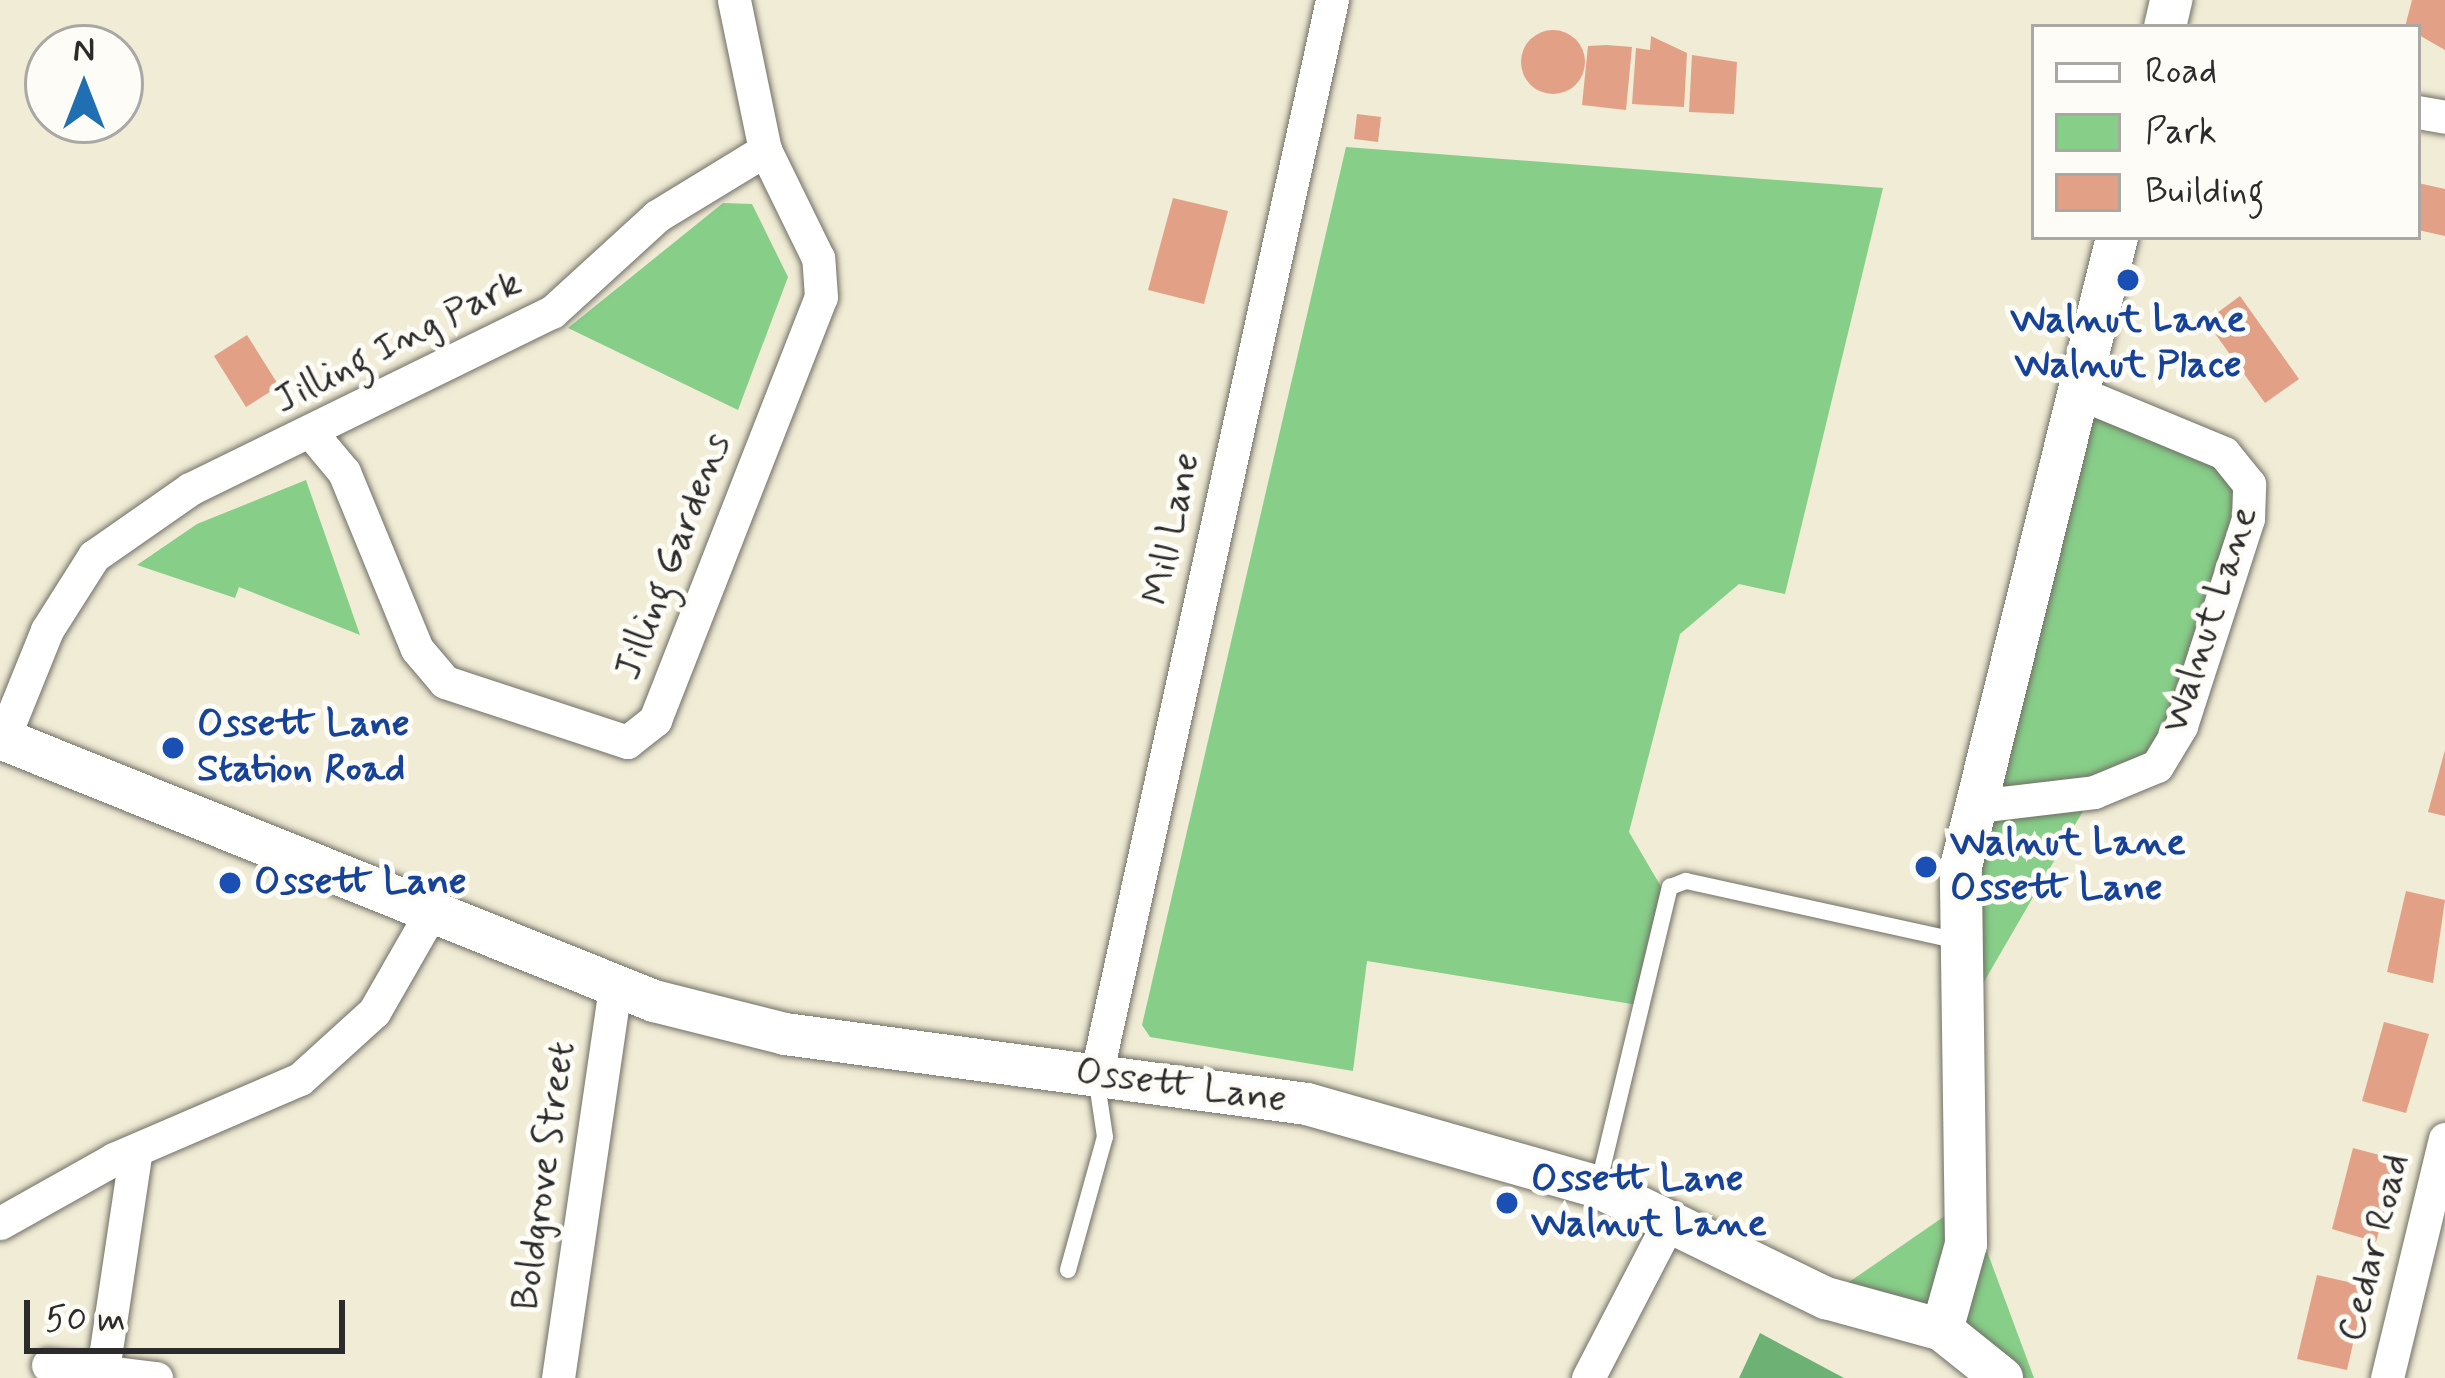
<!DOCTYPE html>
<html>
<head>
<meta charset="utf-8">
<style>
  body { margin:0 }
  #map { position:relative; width:2445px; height:1378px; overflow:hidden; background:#f1ecd5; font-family:Mynerve,sans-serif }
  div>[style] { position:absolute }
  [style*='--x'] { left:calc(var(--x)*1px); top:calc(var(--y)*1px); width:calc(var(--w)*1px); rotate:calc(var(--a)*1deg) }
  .green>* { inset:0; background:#87ce88 }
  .forest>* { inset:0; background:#6db174 }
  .building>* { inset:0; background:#e2a087 }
  .round { border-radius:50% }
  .roads { filter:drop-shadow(0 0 3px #706f66) drop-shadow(0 0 3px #706f66) }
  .service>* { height:16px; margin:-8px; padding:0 8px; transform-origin:8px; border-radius:8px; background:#fff }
  .minor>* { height:33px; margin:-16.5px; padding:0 16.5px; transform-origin:16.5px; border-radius:16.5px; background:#fff }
  .tertiary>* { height:42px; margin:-21px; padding:0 21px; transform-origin:21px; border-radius:21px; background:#fff }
  .dots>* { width:33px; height:33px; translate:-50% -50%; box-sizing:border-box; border:6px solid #fdfcf7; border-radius:50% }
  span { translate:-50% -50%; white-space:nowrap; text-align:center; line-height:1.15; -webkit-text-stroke:10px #fdfcf7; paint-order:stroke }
  .transit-label { font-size:39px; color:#164399; font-weight:700 }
  .left { translate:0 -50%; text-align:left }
  .street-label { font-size:39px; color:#2b2b2b }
  .legend { position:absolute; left:2031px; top:24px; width:390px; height:216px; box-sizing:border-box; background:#fdfcf7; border:3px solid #a9a8a5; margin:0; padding:15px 21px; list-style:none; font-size:36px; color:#2b2b2b }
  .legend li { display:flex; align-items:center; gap:24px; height:60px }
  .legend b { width:60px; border:3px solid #a9a8a5 }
  .north { position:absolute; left:24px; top:24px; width:120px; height:120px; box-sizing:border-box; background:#fdfcf7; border:3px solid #a9a8a5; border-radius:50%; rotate:0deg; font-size:33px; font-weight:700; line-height:48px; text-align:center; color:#2b2b2b }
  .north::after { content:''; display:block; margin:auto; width:42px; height:54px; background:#1f6fb2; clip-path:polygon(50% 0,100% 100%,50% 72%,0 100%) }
  .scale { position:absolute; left:24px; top:1300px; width:321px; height:54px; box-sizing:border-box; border:6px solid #2b2b2b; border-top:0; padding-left:15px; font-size:36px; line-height:42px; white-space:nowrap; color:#2b2b2b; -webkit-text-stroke:9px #fdfcf7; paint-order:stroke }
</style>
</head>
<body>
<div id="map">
  <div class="green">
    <div style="clip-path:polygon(1346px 147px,1883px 188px,1785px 594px,1739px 584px,1680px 634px,1629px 832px,1663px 890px,1638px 1005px,1367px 961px,1353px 1071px,1150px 1037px,1142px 1025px)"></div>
    <div style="clip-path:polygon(723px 203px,752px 204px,788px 277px,738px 410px,568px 328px)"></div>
    <div style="clip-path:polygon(2077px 392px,2249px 484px,2181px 726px,2094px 792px,1963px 1018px,1961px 867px)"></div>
    <div style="clip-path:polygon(306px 480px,360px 635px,239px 587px,235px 598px,137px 565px,197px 524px)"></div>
    <div style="clip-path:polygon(1968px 1200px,2034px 1378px,2002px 1378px,1826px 1298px)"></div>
  </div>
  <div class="forest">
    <div style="clip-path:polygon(1760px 1333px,1844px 1378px,1739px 1378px)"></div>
  </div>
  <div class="building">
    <div style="clip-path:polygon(2412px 0,2445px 0,2445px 50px,2405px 27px)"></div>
    <div class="round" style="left:1521px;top:30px;width:64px;height:64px"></div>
    <div style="clip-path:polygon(1651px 36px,1687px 53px,1684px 107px,1632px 104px,1636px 48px,1650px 50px)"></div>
    <div style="clip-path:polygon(1607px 45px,1632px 47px,1626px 110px,1582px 105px,1588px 46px)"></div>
    <div style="clip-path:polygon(1692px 55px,1737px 62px,1734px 114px,1689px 112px)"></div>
    <div style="clip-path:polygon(1357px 114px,1381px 117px,1378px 142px,1354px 139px)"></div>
    <div style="clip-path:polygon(2418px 183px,2445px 189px,2445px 236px,2418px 230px)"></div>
    <div style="clip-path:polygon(1173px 198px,1228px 211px,1204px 304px,1148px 290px)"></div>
    <div style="clip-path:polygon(2240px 296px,2299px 379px,2265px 403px,2206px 321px)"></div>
    <div style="clip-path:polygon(247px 335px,279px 386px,246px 407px,214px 356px)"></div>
    <div style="clip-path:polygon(2445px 750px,2445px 816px,2428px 812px)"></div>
    <div style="clip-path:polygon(2406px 891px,2445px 900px,2433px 983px,2387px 972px)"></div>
    <div style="clip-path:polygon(2384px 1022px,2429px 1034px,2406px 1113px,2362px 1101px)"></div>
    <div style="clip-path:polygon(2353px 1148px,2398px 1160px,2376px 1242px,2332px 1229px)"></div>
    <div style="clip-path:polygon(2317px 1275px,2366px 1286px,2347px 1370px,2297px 1359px)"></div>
  </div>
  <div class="roads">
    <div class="service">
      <div style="--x:1598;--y:1186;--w:308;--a:-76.5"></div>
      <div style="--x:1670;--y:887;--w:17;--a:-21"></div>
      <div style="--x:1686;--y:881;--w:279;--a:12.4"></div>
      <div style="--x:1068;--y:1270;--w:138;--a:-74.5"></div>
      <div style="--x:1105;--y:1137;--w:61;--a:-98.5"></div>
    </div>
    <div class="minor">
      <div style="--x:2418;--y:112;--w:27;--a:10"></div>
      <div style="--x:313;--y:435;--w:48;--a:50"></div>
      <div style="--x:344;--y:472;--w:191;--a:67.6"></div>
      <div style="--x:417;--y:649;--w:43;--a:49.7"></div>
      <div style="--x:445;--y:682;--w:192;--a:18.2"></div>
      <div style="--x:627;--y:742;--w:36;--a:-38"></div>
      <div style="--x:655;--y:720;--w:454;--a:-68.6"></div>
      <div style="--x:821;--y:297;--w:39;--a:-94"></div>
      <div style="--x:818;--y:258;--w:120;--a:-116.1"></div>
      <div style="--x:3;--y:739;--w:118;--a:-68"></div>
      <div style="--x:47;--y:630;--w:88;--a:-57.6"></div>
      <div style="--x:94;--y:556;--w:117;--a:-34.9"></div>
      <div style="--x:190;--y:489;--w:403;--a:-26.1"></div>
      <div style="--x:552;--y:312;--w:142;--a:-42.4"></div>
      <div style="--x:657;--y:216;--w:127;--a:-31.4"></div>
      <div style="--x:765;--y:150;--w:153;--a:-101.7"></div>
      <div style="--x:1977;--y:806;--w:118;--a:-6.8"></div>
      <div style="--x:2094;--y:792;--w:68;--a:-22.4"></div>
      <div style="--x:2157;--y:766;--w:47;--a:-59"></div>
      <div style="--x:2181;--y:726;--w:218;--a:-72.1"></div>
      <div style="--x:2248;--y:519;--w:35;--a:-88"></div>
      <div style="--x:2249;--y:484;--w:40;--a:-129"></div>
      <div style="--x:2224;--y:453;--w:159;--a:-157.5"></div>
      <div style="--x:1096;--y:1076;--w:1102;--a:-77.63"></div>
      <div style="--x:0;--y:1223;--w:131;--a:-29.3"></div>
      <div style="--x:114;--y:1159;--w:202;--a:-23.3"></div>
      <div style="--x:300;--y:1079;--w:100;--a:-42.2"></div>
      <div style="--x:374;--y:1012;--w:111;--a:-60.2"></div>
      <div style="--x:48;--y:1365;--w:109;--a:6.9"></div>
      <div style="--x:103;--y:1370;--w:222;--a:-81.5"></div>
      <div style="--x:558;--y:1378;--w:395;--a:-81.7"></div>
      <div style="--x:1588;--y:1378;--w:178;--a:-62.6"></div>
      <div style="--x:2387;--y:1378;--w:246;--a:-76.4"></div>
    </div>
    <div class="tertiary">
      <div style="--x:2165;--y:27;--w:28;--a:-77"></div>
      <div style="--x:0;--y:738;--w:705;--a:21.91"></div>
      <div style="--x:654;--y:1001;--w:135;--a:14.1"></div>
      <div style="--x:785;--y:1034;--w:527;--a:7.64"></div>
      <div style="--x:1307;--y:1104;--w:303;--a:15.9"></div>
      <div style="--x:1598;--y:1187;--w:254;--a:26"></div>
      <div style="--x:1826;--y:1298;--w:120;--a:15.4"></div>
      <div style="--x:1942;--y:1330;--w:77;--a:38.7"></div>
      <div style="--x:1942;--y:1330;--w:89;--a:-74.4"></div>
      <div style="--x:1966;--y:1244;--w:377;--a:-90.8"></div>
      <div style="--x:1961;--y:867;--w:649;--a:-76.09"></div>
    </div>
  </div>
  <div class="dots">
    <div style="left:2128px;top:280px;background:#1a4fb4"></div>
    <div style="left:173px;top:748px;background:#1a4fb4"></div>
    <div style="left:1926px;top:867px;background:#1a4fb4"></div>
    <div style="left:230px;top:883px;background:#1a4fb4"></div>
    <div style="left:1507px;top:1203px;background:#1a4fb4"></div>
  </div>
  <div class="transit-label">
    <span style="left:2128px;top:344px">Walnut Lane<br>Walnut Place</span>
    <span class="left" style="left:197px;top:748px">Ossett Lane<br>Station Road</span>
    <span class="left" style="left:1950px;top:867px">Walnut Lane<br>Ossett Lane</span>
    <span class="left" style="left:254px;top:883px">Ossett Lane</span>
    <span class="left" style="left:1531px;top:1203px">Ossett Lane<br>Walnut Lane</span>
  </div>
  <div class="street-label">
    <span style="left:398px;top:343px;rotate:-27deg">Jilling Ing Park</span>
    <span style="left:1173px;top:529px;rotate:-78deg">Mill Lane</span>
    <span style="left:674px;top:557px;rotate:-69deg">Jilling Gardens</span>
    <span style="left:2211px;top:620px;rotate:-72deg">Walnut Lane</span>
    <span style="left:1181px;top:1087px;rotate:8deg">Ossett Lane</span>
    <span style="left:545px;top:1176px;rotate:-82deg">Boldgrove Street</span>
    <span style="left:2375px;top:1248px;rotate:-76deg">Cedar Road</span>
  </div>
  <ul class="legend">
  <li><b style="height:15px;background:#fff"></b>Road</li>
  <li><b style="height:33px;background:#87ce88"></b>Park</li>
  <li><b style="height:33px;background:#e2a087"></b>Building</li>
  </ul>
  <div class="north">N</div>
  <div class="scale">50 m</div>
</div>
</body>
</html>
